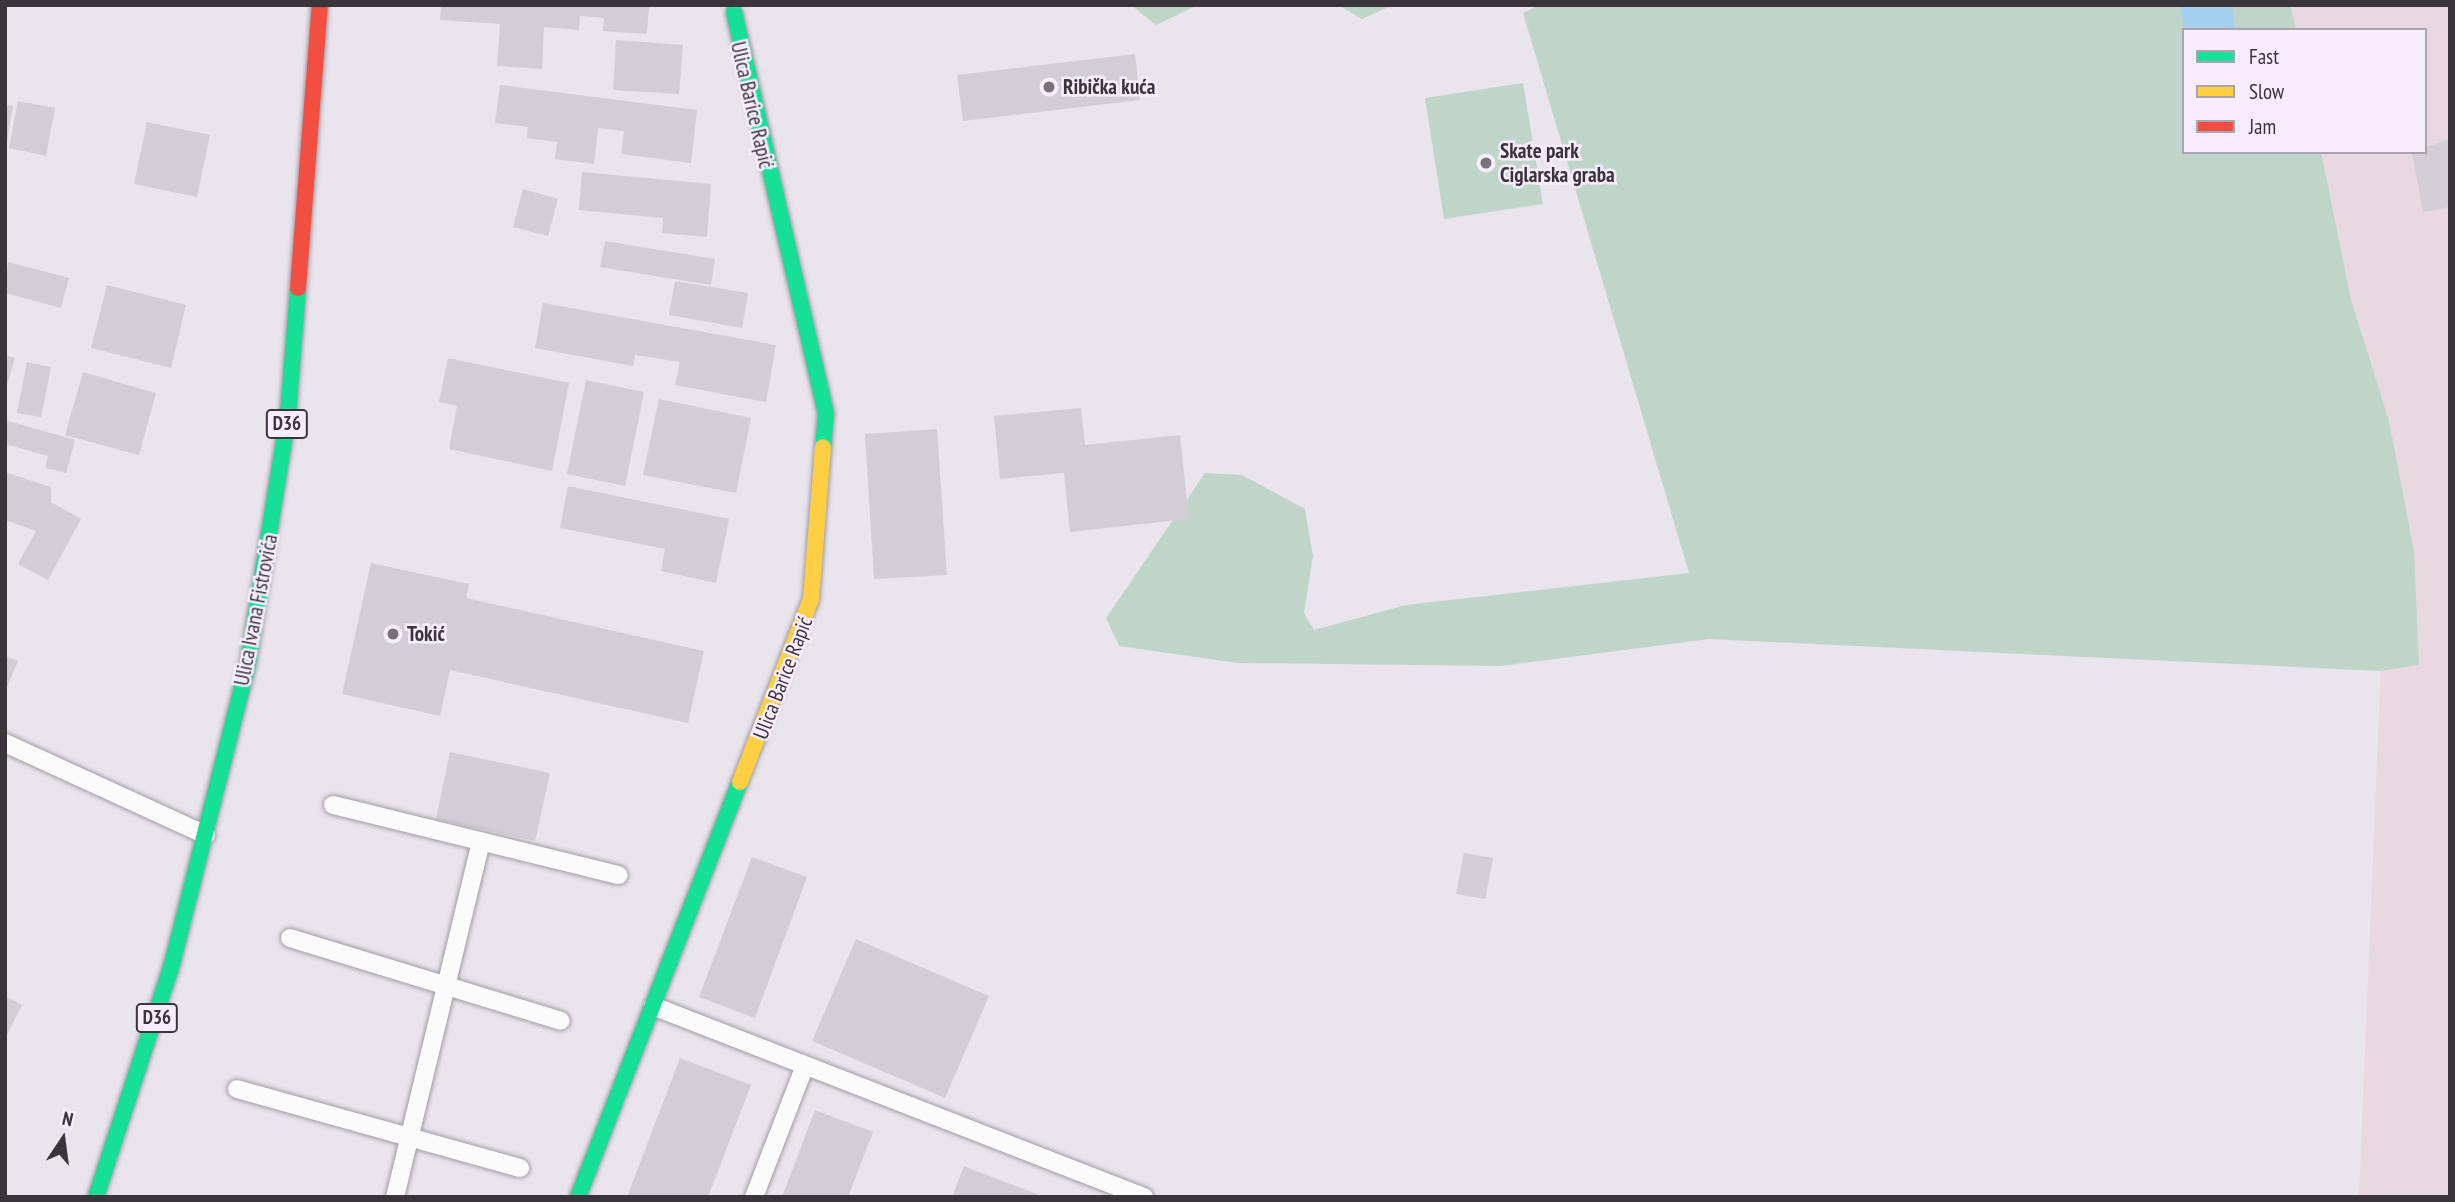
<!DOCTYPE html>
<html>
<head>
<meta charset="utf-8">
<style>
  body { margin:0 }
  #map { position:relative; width:2455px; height:1202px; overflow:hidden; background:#eae4ed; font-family:"PT Sans Narrow",sans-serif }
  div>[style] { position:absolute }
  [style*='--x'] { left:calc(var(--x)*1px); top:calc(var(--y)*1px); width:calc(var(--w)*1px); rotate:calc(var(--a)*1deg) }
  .industrial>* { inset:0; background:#e8d8e0 }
  .green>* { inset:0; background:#bfd5ca }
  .water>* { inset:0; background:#a4d0ee }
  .building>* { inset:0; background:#d3ced5 }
  .roads { filter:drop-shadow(0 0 2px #a09ca3) drop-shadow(0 0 2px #a09ca3) }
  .lane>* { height:18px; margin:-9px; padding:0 9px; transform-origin:9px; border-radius:9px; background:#fcfbfc }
  .fast>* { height:16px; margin:-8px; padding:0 8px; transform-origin:8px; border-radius:8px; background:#16e098 }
  .slow>* { height:16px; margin:-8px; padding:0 8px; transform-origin:8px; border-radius:8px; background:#ffcf43 }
  .jam>* { height:16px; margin:-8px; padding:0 8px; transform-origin:8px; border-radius:8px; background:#f24e42 }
  .dots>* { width:19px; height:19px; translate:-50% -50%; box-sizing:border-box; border:4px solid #f8edff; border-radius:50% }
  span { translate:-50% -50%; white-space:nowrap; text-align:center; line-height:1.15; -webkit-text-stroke:5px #f8edff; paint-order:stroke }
  .shield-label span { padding:2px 5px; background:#f8edff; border:2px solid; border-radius:5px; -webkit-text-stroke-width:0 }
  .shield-label { font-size:19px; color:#39353b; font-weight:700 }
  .poi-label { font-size:21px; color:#39353b; font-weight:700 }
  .left { translate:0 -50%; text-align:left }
  .street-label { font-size:21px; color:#39353b }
  .frame { position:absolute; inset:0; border:7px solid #39353b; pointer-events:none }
  .legend { position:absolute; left:2182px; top:28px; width:245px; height:126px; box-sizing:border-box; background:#f8edff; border:2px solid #aca3b1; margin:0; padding:9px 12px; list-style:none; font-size:21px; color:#39353b }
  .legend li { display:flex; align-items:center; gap:14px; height:35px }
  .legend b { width:35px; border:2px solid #aca3b1 }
  .north { position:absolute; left:28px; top:1104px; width:70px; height:70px; -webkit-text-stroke:5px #f8edff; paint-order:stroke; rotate:13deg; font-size:19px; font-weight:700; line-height:28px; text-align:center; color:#39353b }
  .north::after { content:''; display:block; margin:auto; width:24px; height:32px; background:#39353b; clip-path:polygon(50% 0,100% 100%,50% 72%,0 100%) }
</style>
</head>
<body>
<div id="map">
  <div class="industrial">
    <div style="clip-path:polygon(2279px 5px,2450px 5px,2450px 1197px,2359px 1197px,2384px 593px,2305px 152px,2425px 152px,2425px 30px,2284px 30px)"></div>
  </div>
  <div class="green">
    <div style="clip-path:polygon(1131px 5px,1198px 5px,1156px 25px)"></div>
    <div style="clip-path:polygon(1338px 5px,1393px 5px,1362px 19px)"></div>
    <div style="clip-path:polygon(1540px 5px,2290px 5px,2296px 30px,2184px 30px,2184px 152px,2321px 152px,2351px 300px,2389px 421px,2414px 551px,2419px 665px,2380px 671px,1709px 639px,1500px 666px,1238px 663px,1119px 646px,1106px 618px,1205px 473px,1242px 475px,1305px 509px,1313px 556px,1304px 613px,1314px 630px,1406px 605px,1689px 573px,1523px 13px)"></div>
    <div style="clip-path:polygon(1523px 83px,1543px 204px,1444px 219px,1425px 98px)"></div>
  </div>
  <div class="water">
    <div style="clip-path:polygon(2181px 5px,2232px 5px,2235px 30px,2184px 34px)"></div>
  </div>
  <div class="building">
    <div style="clip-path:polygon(441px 5px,649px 5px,647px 34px,603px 31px,604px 18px,580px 16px,579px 30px,544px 27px,542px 69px,497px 66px,500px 24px,440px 20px)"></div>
    <div style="clip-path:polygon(616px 40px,683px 45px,679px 94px,613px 90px)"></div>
    <div style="clip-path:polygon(1135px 54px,1140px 100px,963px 121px,957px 75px)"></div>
    <div style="clip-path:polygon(500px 85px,697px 110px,691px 163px,621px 154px,624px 131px,598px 128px,594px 164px,555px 159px,557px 142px,527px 138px,528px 127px,495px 123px)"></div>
    <div style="clip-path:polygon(18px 101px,55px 108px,46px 156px,9px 148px)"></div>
    <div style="clip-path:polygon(5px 105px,13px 106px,7px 141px,5px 141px)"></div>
    <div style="clip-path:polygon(147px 122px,210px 135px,197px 197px,134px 184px)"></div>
    <div style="clip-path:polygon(2450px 139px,2450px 207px,2423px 212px,2412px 152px)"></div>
    <div style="clip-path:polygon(582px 172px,711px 184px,707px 237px,662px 233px,663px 218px,579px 210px)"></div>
    <div style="clip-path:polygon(523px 189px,558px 199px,548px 236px,513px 227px)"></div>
    <div style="clip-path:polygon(605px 241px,715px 259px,711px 285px,600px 267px)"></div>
    <div style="clip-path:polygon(8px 262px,69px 278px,61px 308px,5px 293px)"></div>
    <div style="clip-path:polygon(675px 281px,748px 293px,742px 328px,669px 315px)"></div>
    <div style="clip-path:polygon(107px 285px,186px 305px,171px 368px,91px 348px)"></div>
    <div style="clip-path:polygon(543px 303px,776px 345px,766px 402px,675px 385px,680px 362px,635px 355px,633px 366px,535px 348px)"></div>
    <div style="clip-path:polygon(5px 355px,15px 358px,6px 388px,5px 388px)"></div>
    <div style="clip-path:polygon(448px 358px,569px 383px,552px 471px,449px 449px,457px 406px,439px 402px)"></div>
    <div style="clip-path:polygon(27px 362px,51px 367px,41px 417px,17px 413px)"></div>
    <div style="clip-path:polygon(83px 372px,156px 393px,139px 455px,65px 435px)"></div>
    <div style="clip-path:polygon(586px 380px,644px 392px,625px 486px,567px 474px)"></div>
    <div style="clip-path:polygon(659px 399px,751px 418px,736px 493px,643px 475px)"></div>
    <div style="clip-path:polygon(1081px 408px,1085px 445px,1180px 435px,1189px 519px,1070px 532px,1064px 473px,1000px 479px,994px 416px)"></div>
    <div style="clip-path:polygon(5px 420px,75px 440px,66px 473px,45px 468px,48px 456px,5px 444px)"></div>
    <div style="clip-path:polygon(937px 429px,947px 575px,874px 579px,865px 434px)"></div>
    <div style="clip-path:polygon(5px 472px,51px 487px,51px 502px,81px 519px,48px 580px,18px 564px,36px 531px,5px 520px)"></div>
    <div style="clip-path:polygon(568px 486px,729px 519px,716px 583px,661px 571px,665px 549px,560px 528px)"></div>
    <div style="clip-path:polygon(371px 563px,469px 584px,466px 598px,704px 651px,688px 723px,450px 670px,440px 716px,342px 694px)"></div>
    <div style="clip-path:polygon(5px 656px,18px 661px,5px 692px)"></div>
    <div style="clip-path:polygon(450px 752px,550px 773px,535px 841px,436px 819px)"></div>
    <div style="clip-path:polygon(1464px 853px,1493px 858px,1485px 899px,1456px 894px)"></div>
    <div style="clip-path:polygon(752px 857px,807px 877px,755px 1018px,699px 997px)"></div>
    <div style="clip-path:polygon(856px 939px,989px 996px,945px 1098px,812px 1041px)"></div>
    <div style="clip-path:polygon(5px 996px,22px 1005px,5px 1039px)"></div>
    <div style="clip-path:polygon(680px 1058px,751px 1085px,708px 1197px,627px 1197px)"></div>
    <div style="clip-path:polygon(815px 1110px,873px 1132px,848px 1197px,782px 1197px)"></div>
    <div style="clip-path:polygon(964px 1166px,1044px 1197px,952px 1197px)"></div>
  </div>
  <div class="roads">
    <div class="lane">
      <div style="--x:5;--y:743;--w:221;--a:24.6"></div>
      <div style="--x:333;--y:805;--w:294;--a:13.8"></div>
      <div style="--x:290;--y:938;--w:283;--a:17"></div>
      <div style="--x:653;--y:1006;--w:527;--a:21.26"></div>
      <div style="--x:237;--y:1089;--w:294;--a:15.6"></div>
      <div style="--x:395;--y:1197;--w:366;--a:-76.4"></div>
      <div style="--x:754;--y:1197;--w:138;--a:-68.8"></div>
    </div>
    <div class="fast">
      <div style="--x:734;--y:12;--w:411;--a:77.1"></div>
      <div style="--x:826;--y:413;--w:34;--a:95"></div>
      <div style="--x:96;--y:1197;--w:241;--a:-71.9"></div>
      <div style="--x:171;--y:968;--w:315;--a:-75.8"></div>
      <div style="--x:248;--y:663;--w:251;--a:-80.8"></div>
      <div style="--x:288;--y:415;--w:127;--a:-85.5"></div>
      <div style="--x:578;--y:1197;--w:445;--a:-68.7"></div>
    </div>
    <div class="slow">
      <div style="--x:740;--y:782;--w:196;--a:-68.8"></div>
      <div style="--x:811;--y:599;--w:152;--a:-85.5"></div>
    </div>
    <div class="jam">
      <div style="--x:298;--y:288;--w:284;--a:-85.6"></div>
    </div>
  </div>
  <div class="dots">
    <div style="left:1049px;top:87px;background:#777279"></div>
    <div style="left:1486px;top:163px;background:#777279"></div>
    <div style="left:393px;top:634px;background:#777279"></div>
  </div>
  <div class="shield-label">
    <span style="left:287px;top:424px">D36</span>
    <span style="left:157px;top:1018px">D36</span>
  </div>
  <div class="poi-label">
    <span class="left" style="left:1063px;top:87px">Ribička kuća</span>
    <span class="left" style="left:1500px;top:163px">Skate park<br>Ciglarska graba</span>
    <span class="left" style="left:407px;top:634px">Tokić</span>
  </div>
  <div class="street-label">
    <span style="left:752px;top:105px;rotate:77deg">Ulica Barice Rapić</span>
    <span style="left:256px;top:610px;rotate:-79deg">Ulica Ivana Fistrovića</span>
    <span style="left:783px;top:678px;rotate:-69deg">Ulica Barice Rapić</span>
  </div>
  <div class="frame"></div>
  <ul class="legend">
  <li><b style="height:9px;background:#16e098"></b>Fast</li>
  <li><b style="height:9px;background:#ffcf43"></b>Slow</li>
  <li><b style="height:9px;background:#f24e42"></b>Jam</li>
  </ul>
  <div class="north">N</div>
</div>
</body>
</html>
